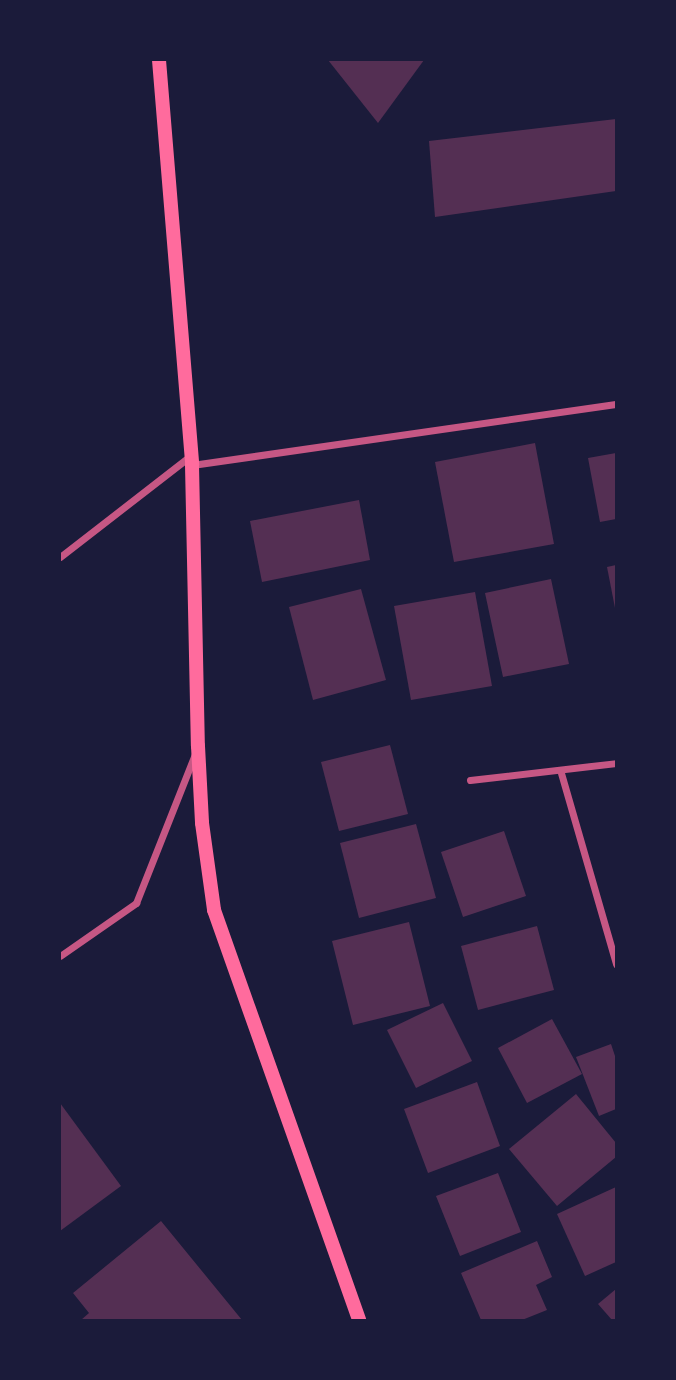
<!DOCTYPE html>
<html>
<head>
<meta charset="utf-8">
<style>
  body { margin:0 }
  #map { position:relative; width:676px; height:1380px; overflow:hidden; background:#1b1b3a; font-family:"Nunito Sans",sans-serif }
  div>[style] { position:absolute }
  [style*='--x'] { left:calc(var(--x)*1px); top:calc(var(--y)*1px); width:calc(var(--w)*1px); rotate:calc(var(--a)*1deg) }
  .building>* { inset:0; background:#542f53 }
  .minor>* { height:7px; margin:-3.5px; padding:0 3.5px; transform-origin:3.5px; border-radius:3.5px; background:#c65784 }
  .secondary>* { height:14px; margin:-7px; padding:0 7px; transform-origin:7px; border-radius:7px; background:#ff6b9d }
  span { translate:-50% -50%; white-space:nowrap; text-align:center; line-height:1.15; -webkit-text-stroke:6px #1b1b3a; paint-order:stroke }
  .frame { position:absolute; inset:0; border:61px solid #1b1b3a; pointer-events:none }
</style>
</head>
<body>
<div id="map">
  <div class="building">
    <div style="clip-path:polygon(328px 60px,424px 60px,378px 123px)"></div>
    <div style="clip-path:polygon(616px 119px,616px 191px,435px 217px,429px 141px)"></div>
    <div style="clip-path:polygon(535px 443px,554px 544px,454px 562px,435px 462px)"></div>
    <div style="clip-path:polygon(616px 453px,616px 519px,600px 522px,588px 458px)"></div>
    <div style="clip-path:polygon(359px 500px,370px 560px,262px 582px,250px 521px)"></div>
    <div style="clip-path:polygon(616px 565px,616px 608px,615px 608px,607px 567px)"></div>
    <div style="clip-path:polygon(551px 579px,569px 664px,503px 677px,485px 593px)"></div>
    <div style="clip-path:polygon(361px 589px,386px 680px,313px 700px,289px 607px)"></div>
    <div style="clip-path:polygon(475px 592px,492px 686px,411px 700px,394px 606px)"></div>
    <div style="clip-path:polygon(390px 745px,408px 814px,339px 831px,321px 762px)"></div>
    <div style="clip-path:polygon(416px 824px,436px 898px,359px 918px,340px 843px)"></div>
    <div style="clip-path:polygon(504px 831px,526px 896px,463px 917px,441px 852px)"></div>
    <div style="clip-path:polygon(409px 922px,430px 1006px,353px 1025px,332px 941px)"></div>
    <div style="clip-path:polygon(537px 926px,554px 990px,478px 1010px,461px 946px)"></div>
    <div style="clip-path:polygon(443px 1003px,472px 1061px,416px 1088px,387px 1030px)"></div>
    <div style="clip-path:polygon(552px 1019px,582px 1074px,527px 1103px,498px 1048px)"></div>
    <div style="clip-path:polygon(611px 1044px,616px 1059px,616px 1109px,599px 1116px,576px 1057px)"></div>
    <div style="clip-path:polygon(477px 1082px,500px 1146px,428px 1173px,404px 1109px)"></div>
    <div style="clip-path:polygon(576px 1094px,616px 1143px,616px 1157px,557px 1206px,509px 1149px)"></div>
    <div style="clip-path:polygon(60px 1103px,121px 1186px,60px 1231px)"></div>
    <div style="clip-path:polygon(498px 1173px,521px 1232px,460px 1256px,436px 1196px)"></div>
    <div style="clip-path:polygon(616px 1187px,616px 1262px,585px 1276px,557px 1214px)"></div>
    <div style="clip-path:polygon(161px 1221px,242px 1320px,81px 1320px,89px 1313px,73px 1293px)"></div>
    <div style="clip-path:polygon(537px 1241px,552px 1277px,536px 1285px,547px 1310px,522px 1320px,481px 1320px,461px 1273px)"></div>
    <div style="clip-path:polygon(616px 1289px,616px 1320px,612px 1320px,598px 1304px)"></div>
  </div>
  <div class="minor">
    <div style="--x:192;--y:465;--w:428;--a:-8.2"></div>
    <div style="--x:60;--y:557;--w:165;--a:-37.8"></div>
    <div style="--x:561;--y:773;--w:199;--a:73.9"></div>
    <div style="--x:470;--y:780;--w:147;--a:-6.6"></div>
    <div style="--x:60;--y:956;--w:93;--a:-34.9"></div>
    <div style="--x:136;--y:903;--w:160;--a:-68.4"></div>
  </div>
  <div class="secondary">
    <div style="--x:159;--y:60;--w:406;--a:85.3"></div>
    <div style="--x:192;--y:465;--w:281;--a:88.8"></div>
    <div style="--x:198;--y:746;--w:77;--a:87"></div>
    <div style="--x:202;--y:823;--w:88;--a:82.1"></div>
    <div style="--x:214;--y:910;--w:435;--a:70.5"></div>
  </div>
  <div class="frame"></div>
</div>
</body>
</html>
